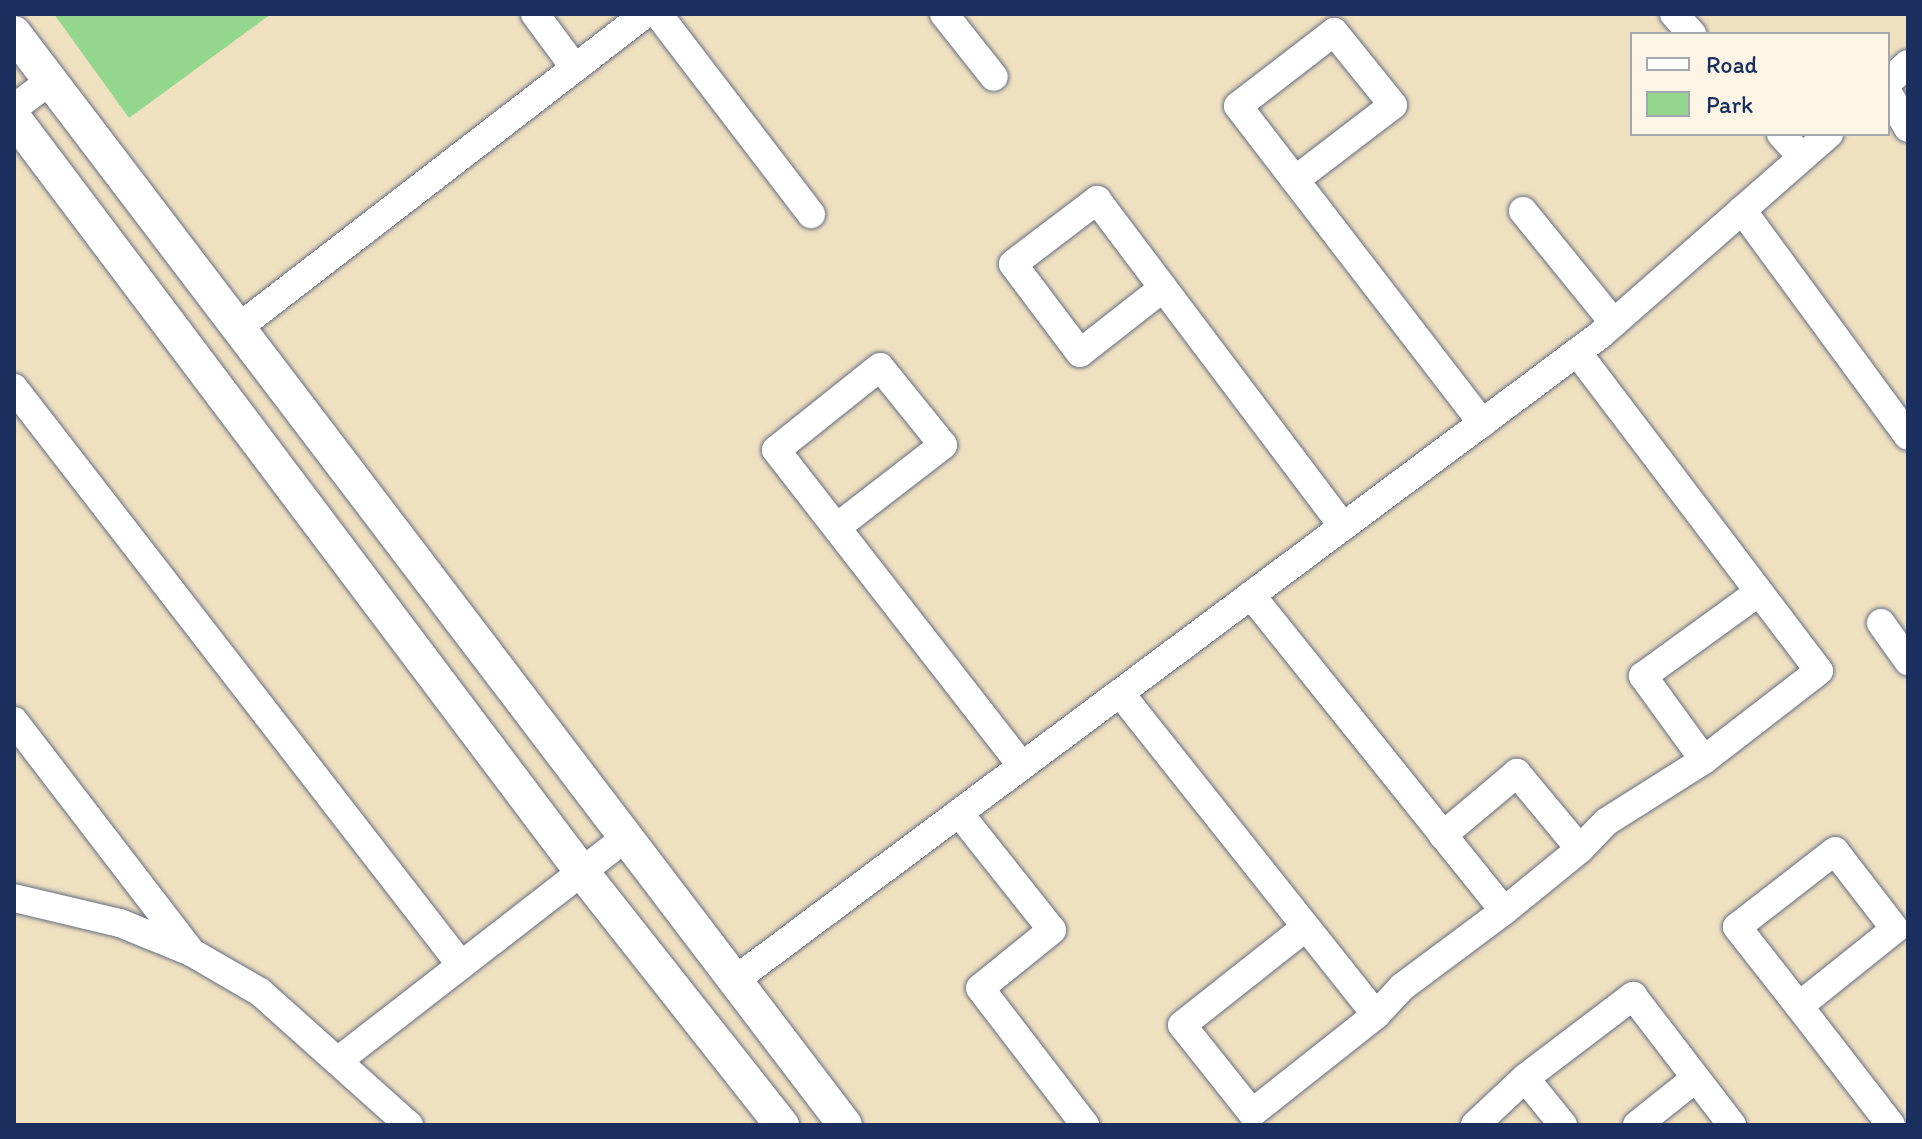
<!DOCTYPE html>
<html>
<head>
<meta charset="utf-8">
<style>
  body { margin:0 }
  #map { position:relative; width:1922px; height:1139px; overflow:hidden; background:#efe0c0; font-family:Itim,sans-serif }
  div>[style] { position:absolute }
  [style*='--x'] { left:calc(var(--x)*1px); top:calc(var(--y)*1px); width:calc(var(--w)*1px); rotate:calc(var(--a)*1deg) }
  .green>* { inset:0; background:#93d78f }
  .roads { filter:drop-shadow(0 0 2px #656d80) drop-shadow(0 0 2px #656d80) }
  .minor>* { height:28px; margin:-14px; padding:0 14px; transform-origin:14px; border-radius:14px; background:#fff }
  .tertiary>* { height:34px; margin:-17px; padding:0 17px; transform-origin:17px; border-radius:17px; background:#fff }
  span { translate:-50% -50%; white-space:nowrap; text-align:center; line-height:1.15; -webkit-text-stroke:6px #fcf5e5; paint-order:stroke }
  .frame { position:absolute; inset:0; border:16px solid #1b2f5e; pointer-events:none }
  .legend { position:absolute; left:1630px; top:32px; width:260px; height:104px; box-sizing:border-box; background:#fcf5e5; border:2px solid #a2a6af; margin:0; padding:10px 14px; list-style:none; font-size:24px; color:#1b2f5e }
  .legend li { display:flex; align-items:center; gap:16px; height:40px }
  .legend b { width:40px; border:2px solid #a2a6af }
</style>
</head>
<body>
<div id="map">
  <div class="green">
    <div style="clip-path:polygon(54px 14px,271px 14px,129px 118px)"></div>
  </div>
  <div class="roads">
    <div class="minor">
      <div style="--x:535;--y:14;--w:67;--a:53.5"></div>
      <div style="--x:658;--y:14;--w:252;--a:52.6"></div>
      <div style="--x:944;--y:14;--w:80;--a:51.6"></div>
      <div style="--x:1674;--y:14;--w:27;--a:48"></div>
      <div style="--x:1888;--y:82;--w:27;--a:-42"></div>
      <div style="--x:1888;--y:93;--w:40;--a:60.3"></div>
      <div style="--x:14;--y:108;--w:45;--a:-36.9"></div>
      <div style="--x:1781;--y:134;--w:31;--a:48"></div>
      <div style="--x:1295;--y:180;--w:123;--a:-37.4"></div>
      <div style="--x:1393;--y:105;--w:94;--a:-128.9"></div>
      <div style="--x:1334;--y:32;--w:121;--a:142.4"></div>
      <div style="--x:1238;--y:106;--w:93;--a:52.4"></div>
      <div style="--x:1295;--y:180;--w:307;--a:52.4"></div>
      <div style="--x:1742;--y:210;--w:280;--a:53.7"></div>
      <div style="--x:1523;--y:211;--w:144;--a:50.9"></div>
      <div style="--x:1163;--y:288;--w:105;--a:141.9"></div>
      <div style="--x:1080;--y:353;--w:111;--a:-127"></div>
      <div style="--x:1013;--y:264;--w:106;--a:-37.3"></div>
      <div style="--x:1097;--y:200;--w:409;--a:53"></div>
      <div style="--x:239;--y:327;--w:513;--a:-37.63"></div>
      <div style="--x:1577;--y:352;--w:400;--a:52.8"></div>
      <div style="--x:1819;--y:671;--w:145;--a:142.3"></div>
      <div style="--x:1704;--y:760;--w:104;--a:-126"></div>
      <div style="--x:1643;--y:676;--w:143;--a:-35.9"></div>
      <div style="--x:14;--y:388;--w:730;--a:52.24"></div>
      <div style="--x:837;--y:527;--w:134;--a:-37.7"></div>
      <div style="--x:943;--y:445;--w:100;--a:-128.9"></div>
      <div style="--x:880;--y:367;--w:133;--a:141.4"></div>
      <div style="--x:776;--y:450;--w:400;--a:52.1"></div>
      <div style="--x:1251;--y:595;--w:307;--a:51.3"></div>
      <div style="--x:1443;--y:835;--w:97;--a:51.2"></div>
      <div style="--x:1504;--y:911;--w:98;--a:-39.2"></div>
      <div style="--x:1580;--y:849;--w:99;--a:-129.7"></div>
      <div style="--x:1517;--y:773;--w:97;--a:140"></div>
      <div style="--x:1881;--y:623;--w:47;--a:54.6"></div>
      <div style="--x:1120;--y:693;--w:411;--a:51.5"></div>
      <div style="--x:1376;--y:1015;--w:158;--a:141.7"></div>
      <div style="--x:1252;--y:1113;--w:112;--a:-128.5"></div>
      <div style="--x:1182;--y:1025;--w:158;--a:-38.3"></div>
      <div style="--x:14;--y:721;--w:291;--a:52.5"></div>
      <div style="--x:959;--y:813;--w:149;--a:51.5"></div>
      <div style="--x:1052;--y:930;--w:92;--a:141.1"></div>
      <div style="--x:980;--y:988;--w:173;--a:52.5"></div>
      <div style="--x:1580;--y:849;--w:37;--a:-46"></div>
      <div style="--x:1606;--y:822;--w:116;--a:-32.3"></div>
      <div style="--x:14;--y:898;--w:109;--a:13.3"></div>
      <div style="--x:120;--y:923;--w:77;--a:22.2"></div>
      <div style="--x:191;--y:952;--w:80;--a:30.1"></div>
      <div style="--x:260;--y:992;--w:200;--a:41.8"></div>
      <div style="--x:735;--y:980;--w:1079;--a:-36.71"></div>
      <div style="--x:1600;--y:335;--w:305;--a:-41.3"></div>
      <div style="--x:1799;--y:1006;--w:123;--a:-38.7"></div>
      <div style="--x:1895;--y:929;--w:98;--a:-127.6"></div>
      <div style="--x:1835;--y:851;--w:124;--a:142.2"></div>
      <div style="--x:1737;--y:927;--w:100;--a:51.9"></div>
      <div style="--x:1799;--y:1006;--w:150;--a:52.3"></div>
      <div style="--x:1376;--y:1015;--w:38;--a:-47"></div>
      <div style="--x:1402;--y:987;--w:127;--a:-36.7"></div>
      <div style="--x:339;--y:1060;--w:364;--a:-37.8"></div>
      <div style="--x:1475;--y:1125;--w:69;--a:-43.2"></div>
      <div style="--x:1563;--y:1125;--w:60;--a:-129"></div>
      <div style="--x:1525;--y:1078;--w:136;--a:-37.2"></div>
      <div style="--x:1633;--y:996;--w:163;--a:52.5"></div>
      <div style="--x:1637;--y:1125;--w:75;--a:-38.5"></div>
    </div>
    <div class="tertiary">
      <div style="--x:14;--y:33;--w:1372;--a:52.73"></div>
      <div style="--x:14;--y:118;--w:944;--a:53.01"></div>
      <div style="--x:582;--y:872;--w:323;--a:51.7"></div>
    </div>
  </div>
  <div class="frame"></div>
  <ul class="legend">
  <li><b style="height:10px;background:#fff"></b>Road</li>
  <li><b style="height:22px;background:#93d78f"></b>Park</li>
  </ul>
</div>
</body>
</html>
